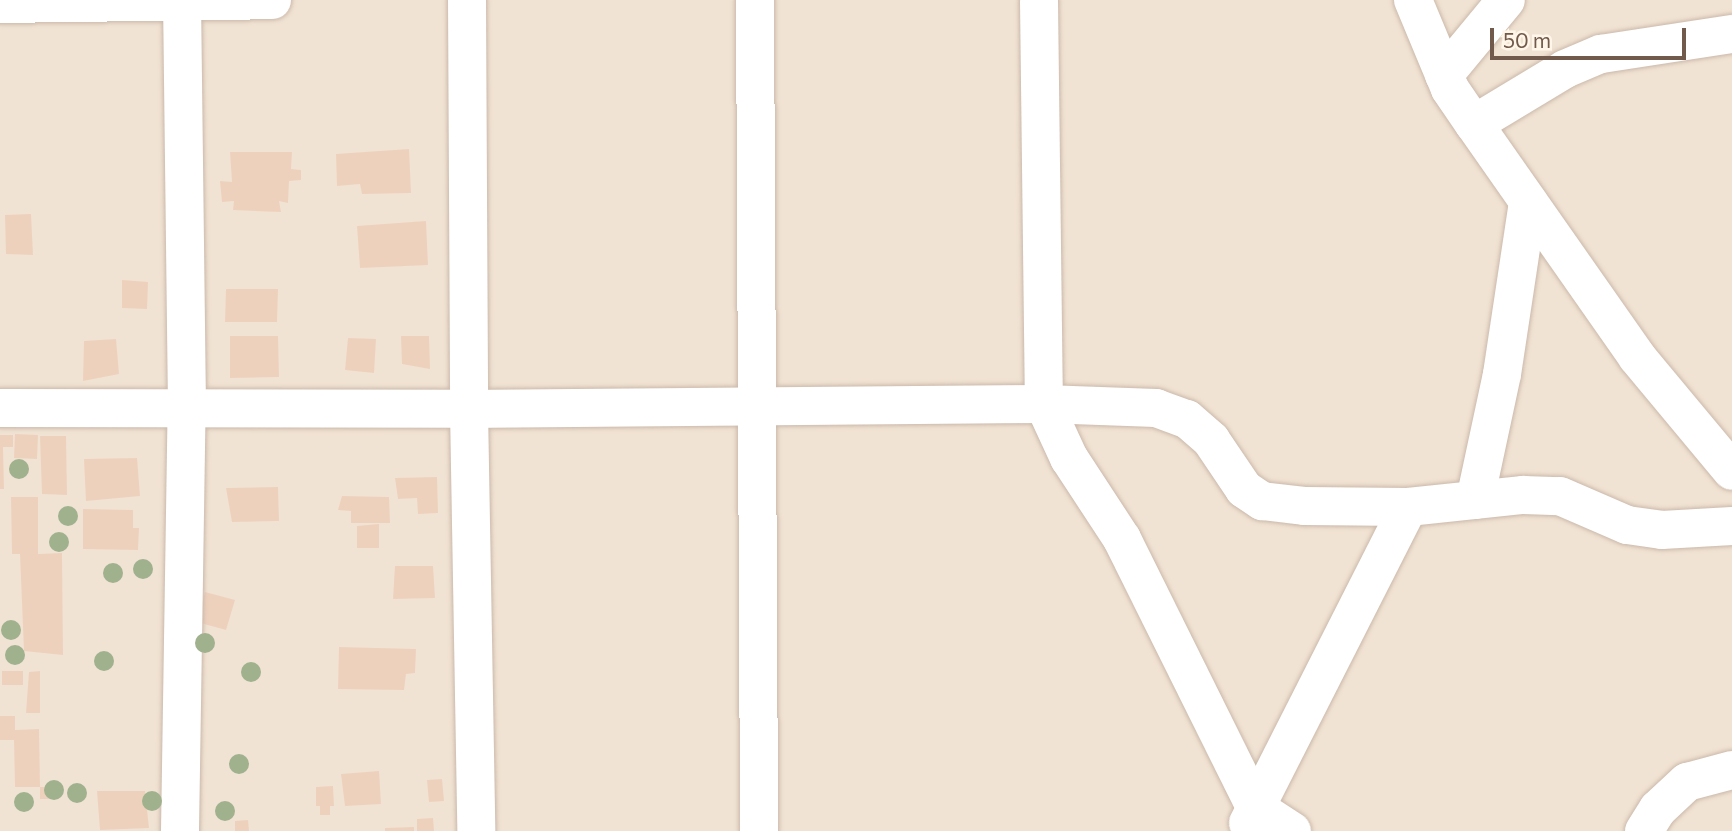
<!DOCTYPE html>
<html>
<head>
<meta charset="utf-8">
<style>
  body { margin:0 }
  #map { position:relative; width:1732px; height:831px; overflow:hidden; background:#faf2e4; font-family:Commissioner,sans-serif }
  div>[style] { position:absolute }
  [style*='--x'] { left:calc(var(--x)*1px); top:calc(var(--y)*1px); width:calc(var(--w)*1px); rotate:calc(var(--a)*1deg) }
  .residential>* { inset:0; background:#f1e3d3 }
  .building>* { inset:0; background:#eed1bd }
  .roads { filter:drop-shadow(0 0 2px #cbb9ab) drop-shadow(0 0 2px #cbb9ab) }
  .minor>* { height:38px; margin:-19px; padding:0 19px; transform-origin:19px; border-radius:19px; background:#fff }
  .trees>* { width:20px; height:20px; margin:-10px; border-radius:50%; background:#a0b18e }
  span { translate:-50% -50%; white-space:nowrap; text-align:center; line-height:1.15; -webkit-text-stroke:5px #fef6e9; paint-order:stroke }
  .scale { position:absolute; left:1490px; top:28px; width:196px; height:32px; box-sizing:border-box; border:4px solid #71594b; border-top:0; padding-left:9px; font-size:21px; line-height:24px; white-space:nowrap; color:#71594b; -webkit-text-stroke:5px #fef6e9; paint-order:stroke }
</style>
</head>
<body>
<div id="map">
  <div class="residential">
    <div style="clip-path:polygon(0 0,1732px 0,1732px 831px,0 831px)"></div>
  </div>
  <div class="building">
    <div style="clip-path:polygon(409px 149px,411px 193px,362px 194px,360px 184px,337px 186px,336px 154px)"></div>
    <div style="clip-path:polygon(230px 152px,292px 152px,291px 169px,301px 170px,301px 180px,289px 181px,288px 203px,279px 201px,281px 212px,233px 210px,234px 201px,222px 202px,220px 181px,232px 182px)"></div>
    <div style="clip-path:polygon(31px 214px,33px 255px,6px 254px,5px 215px)"></div>
    <div style="clip-path:polygon(426px 221px,428px 265px,360px 268px,357px 226px)"></div>
    <div style="clip-path:polygon(122px 280px,148px 282px,147px 309px,122px 308px)"></div>
    <div style="clip-path:polygon(226px 289px,278px 289px,277px 322px,225px 322px)"></div>
    <div style="clip-path:polygon(230px 336px,278px 336px,279px 377px,230px 378px)"></div>
    <div style="clip-path:polygon(401px 336px,429px 336px,430px 369px,402px 364px)"></div>
    <div style="clip-path:polygon(348px 338px,376px 339px,374px 373px,345px 370px)"></div>
    <div style="clip-path:polygon(116px 339px,119px 374px,83px 381px,84px 341px)"></div>
    <div style="clip-path:polygon(15px 434px,38px 435px,37px 459px,14px 458px)"></div>
    <div style="clip-path:polygon(0 435px,13px 435px,13px 447px,3px 447px,4px 489px,0 489px)"></div>
    <div style="clip-path:polygon(40px 436px,66px 436px,67px 495px,42px 494px)"></div>
    <div style="clip-path:polygon(137px 458px,140px 496px,86px 501px,84px 459px)"></div>
    <div style="clip-path:polygon(437px 477px,438px 513px,418px 514px,417px 498px,398px 499px,395px 478px)"></div>
    <div style="clip-path:polygon(278px 487px,279px 521px,232px 522px,226px 488px)"></div>
    <div style="clip-path:polygon(342px 496px,389px 497px,390px 523px,351px 523px,351px 511px,338px 510px)"></div>
    <div style="clip-path:polygon(11px 497px,38px 497px,38px 554px,62px 553px,63px 655px,24px 651px,20px 554px,12px 554px)"></div>
    <div style="clip-path:polygon(83px 509px,133px 510px,133px 528px,139px 528px,138px 550px,83px 549px)"></div>
    <div style="clip-path:polygon(379px 524px,379px 548px,357px 548px,357px 526px)"></div>
    <div style="clip-path:polygon(395px 566px,433px 566px,435px 598px,393px 599px)"></div>
    <div style="clip-path:polygon(205px 592px,235px 600px,226px 630px,197px 622px)"></div>
    <div style="clip-path:polygon(339px 647px,416px 649px,415px 673px,406px 674px,404px 690px,338px 689px)"></div>
    <div style="clip-path:polygon(2px 671px,23px 671px,23px 685px,2px 685px)"></div>
    <div style="clip-path:polygon(40px 671px,40px 713px,26px 713px,29px 672px)"></div>
    <div style="clip-path:polygon(0 716px,15px 716px,15px 730px,39px 729px,40px 787px,49px 787px,49px 799px,40px 799px,40px 787px,15px 787px,14px 740px,0 740px)"></div>
    <div style="clip-path:polygon(379px 771px,381px 804px,345px 806px,341px 774px)"></div>
    <div style="clip-path:polygon(442px 779px,444px 801px,429px 802px,427px 780px)"></div>
    <div style="clip-path:polygon(333px 786px,334px 806px,330px 806px,330px 815px,320px 815px,320px 806px,316px 806px,316px 787px)"></div>
    <div style="clip-path:polygon(97px 791px,145px 791px,149px 828px,100px 830px)"></div>
    <div style="clip-path:polygon(433px 818px,434px 831px,417px 831px,417px 819px)"></div>
    <div style="clip-path:polygon(248px 820px,249px 831px,235px 831px,235px 821px)"></div>
    <div style="clip-path:polygon(414px 827px,414px 831px,385px 831px,385px 828px)"></div>
  </div>
  <div class="roads">
    <div class="minor">
      <div style="--x:467;--y:0;--w:409;--a:89.7"></div>
      <div style="--x:469;--y:409;--w:422;--a:89"></div>
      <div style="--x:755;--y:0;--w:831;--a:89.72"></div>
      <div style="--x:1413;--y:0;--w:96;--a:67.4"></div>
      <div style="--x:1450;--y:89;--w:42;--a:55.6"></div>
      <div style="--x:1474;--y:124;--w:284;--a:55"></div>
      <div style="--x:1637;--y:357;--w:148;--a:50.2"></div>
      <div style="--x:1039;--y:1;--w:403;--a:89.3"></div>
      <div style="--x:1044;--y:404;--w:60;--a:65.2"></div>
      <div style="--x:1069;--y:458;--w:97;--a:56.8"></div>
      <div style="--x:1122;--y:539;--w:299;--a:63.6"></div>
      <div style="--x:1255;--y:807;--w:44;--a:33"></div>
      <div style="--x:0;--y:4;--w:272;--a:-0.8"></div>
      <div style="--x:1444;--y:75;--w:97;--a:-50.4"></div>
      <div style="--x:1474;--y:124;--w:106;--a:-31.1"></div>
      <div style="--x:1565;--y:69;--w:39;--a:-23"></div>
      <div style="--x:1601;--y:54;--w:133;--a:-8.7"></div>
      <div style="--x:0;--y:408;--w:469;--a:0.1"></div>
      <div style="--x:469;--y:409;--w:575;--a:-0.5"></div>
      <div style="--x:1044;--y:404;--w:112;--a:2"></div>
      <div style="--x:1156;--y:408;--w:33;--a:20"></div>
      <div style="--x:1187;--y:419;--w:32;--a:41"></div>
      <div style="--x:1211;--y:440;--w:59;--a:56"></div>
      <div style="--x:1244;--y:489;--w:22;--a:34"></div>
      <div style="--x:1262;--y:501;--w:42;--a:6.8"></div>
      <div style="--x:1304;--y:506;--w:104;--a:0.6"></div>
      <div style="--x:1408;--y:507;--w:116;--a:-6"></div>
      <div style="--x:1523;--y:495;--w:37;--a:2"></div>
      <div style="--x:1560;--y:496;--w:73;--a:23.4"></div>
      <div style="--x:1627;--y:525;--w:35;--a:8"></div>
      <div style="--x:1662;--y:530;--w:70;--a:-3.3"></div>
      <div style="--x:1475;--y:500;--w:129;--a:-77.9"></div>
      <div style="--x:1502;--y:374;--w:174;--a:-81.4"></div>
      <div style="--x:1248;--y:823;--w:354;--a:-63.1"></div>
      <div style="--x:180;--y:831;--w:424;--a:-89.1"></div>
      <div style="--x:187;--y:407;--w:405;--a:-90.7"></div>
      <div style="--x:1644;--y:831;--w:26;--a:-58"></div>
      <div style="--x:1658;--y:809;--w:40;--a:-43"></div>
      <div style="--x:1687;--y:782;--w:47;--a:-14.9"></div>
    </div>
  </div>
  <div class="trees">
    <div style="left:19px;top:469px"></div>
    <div style="left:68px;top:516px"></div>
    <div style="left:59px;top:542px"></div>
    <div style="left:143px;top:569px"></div>
    <div style="left:113px;top:573px"></div>
    <div style="left:11px;top:630px"></div>
    <div style="left:205px;top:643px"></div>
    <div style="left:15px;top:655px"></div>
    <div style="left:104px;top:661px"></div>
    <div style="left:251px;top:672px"></div>
    <div style="left:239px;top:764px"></div>
    <div style="left:54px;top:790px"></div>
    <div style="left:77px;top:793px"></div>
    <div style="left:152px;top:801px"></div>
    <div style="left:24px;top:802px"></div>
    <div style="left:225px;top:811px"></div>
  </div>
  <div class="scale">50 m</div>
</div>
</body>
</html>
